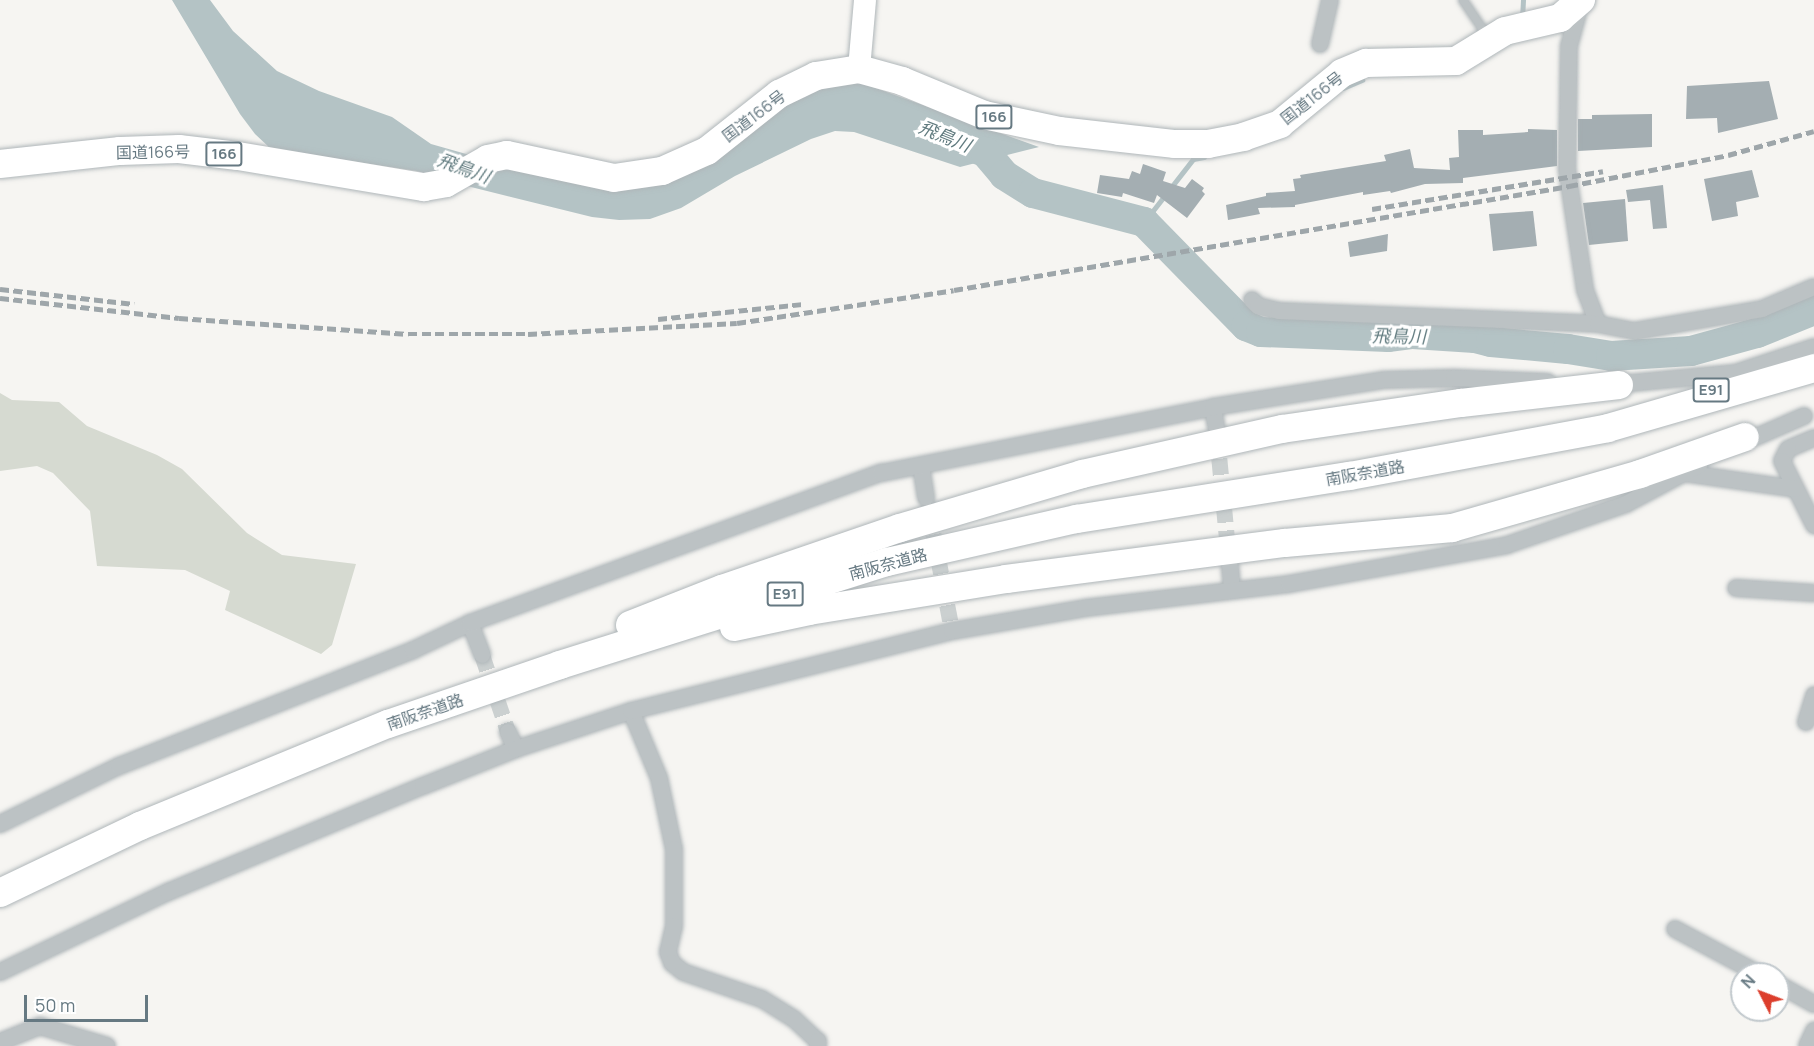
<!DOCTYPE html>
<html>
<head>
<meta charset="utf-8">
<style>
  body { margin:0 }
  #map { position:relative; width:1814px; height:1046px; overflow:hidden; background:#f6f5f2; font-family:Manrope,"Noto Sans JP",sans-serif }
  div>[style] { position:absolute }
  [style*='--x'] { left:calc(var(--x)*1px); top:calc(var(--y)*1px); width:calc(var(--w)*1px); rotate:calc(var(--a)*1deg) }
  .green>* { inset:0; background:#d6dad1 }
  .water>* { inset:0; background:#b4c3c5 }
  .stream>* { height:5px; margin:-2.5px; padding:0 2.5px; transform-origin:2.5px; border-radius:2.5px; background:#b4c3c5 }
  .river>* { height:30px; margin:-15px; padding:0 15px; transform-origin:15px; border-radius:15px; background:#b4c3c5 }
  .building>* { inset:0; background:#a4aeb2 }
  .street-tunnel>* { height:16px; margin-top:-8px; transform-origin:0; background:repeating-linear-gradient(90deg,#cbd0d0 0 16px,transparent 0 24px) }
  .roads { filter:drop-shadow(0 0 2px #afb6b9) drop-shadow(0 0 2px #afb6b9) }
  .lane>* { height:8px; margin:-4px; padding:0 4px; transform-origin:4px; border-radius:4px; background:#bcc2c4 }
  .street>* { height:16px; margin:-8px; padding:0 8px; transform-origin:8px; border-radius:8px; background:#bcc2c4 }
  .secondary>* { height:22px; margin:-11px; padding:0 11px; transform-origin:11px; border-radius:11px; background:#fff }
  .highway>* { height:28px; margin:-14px; padding:0 14px; transform-origin:14px; border-radius:14px; background:#fff }
  .rail>* { height:4.5px; margin-top:-2.25px; transform-origin:0; background:repeating-linear-gradient(90deg,#9ea6aa 0 9px,transparent 0 13.5px) }
  span { translate:-50% -50%; white-space:nowrap; text-align:center; line-height:1.15; -webkit-text-stroke:6px #fff; paint-order:stroke }
  .shield-label span { padding:2px 4px; background:#fff; border:2px solid; border-radius:4px; -webkit-text-stroke-width:0 }
  .shield-label { font-size:15px; color:#667982; font-weight:700 }
  .street-label { font-size:16px; color:#667982 }
  .water-label { font-size:18px; color:#617b7f; font-style:italic }
  .north { position:absolute; left:1730px; top:962px; width:60px; height:60px; box-sizing:border-box; background:#fff; border:2px solid #c2c9cd; border-radius:50%; rotate:312deg; font-size:16px; font-weight:700; line-height:24px; text-align:center; color:#667982 }
  .north::after { content:''; display:block; margin:auto; width:21px; height:27px; background:#dc3e2c; clip-path:polygon(50% 0,100% 100%,50% 72%,0 100%) }
  .scale { position:absolute; left:24px; top:995px; width:124px; height:27px; box-sizing:border-box; border:3px solid #667982; border-top:0; padding-left:8px; font-size:18px; line-height:21px; white-space:nowrap; color:#667982; -webkit-text-stroke:4px #fff; paint-order:stroke }
</style>
</head>
<body>
<div id="map">
  <div class="green">
    <div style="clip-path:polygon(0 393px,12px 400px,59px 402px,87px 426px,157px 455px,182px 469px,247px 533px,282px 555px,356px 564px,332px 645px,321px 654px,225px 610px,230px 591px,185px 570px,97px 566px,90px 511px,53px 473px,37px 466px,0 471px)"></div>
  </div>
  <div class="water">
    <div style="clip-path:polygon(172px 0,210px 0,233px 31px,277px 71px,319px 91px,392px 117px,431px 144px,519px 169px,618px 186px,799px 94px,856px 81px,1039px 147px,960px 167px,854px 132px,835px 131px,811px 139px,735px 176px,681px 208px,650px 219px,619px 220px,592px 217px,463px 185px,417px 171px,271px 149px,255px 134px,240px 114px)"></div>
  </div>
  <div class="stream">
    <div style="--x:1522;--y:19;--w:19;--a:-87"></div>
    <div style="--x:1343;--y:88;--w:21;--a:-23"></div>
    <div style="--x:1144;--y:222;--w:80;--a:-52.1"></div>
    <div style="--x:1193;--y:159;--w:11;--a:-10"></div>
  </div>
  <div class="river">
    <div style="--x:955;--y:142;--w:32;--a:18"></div>
    <div style="--x:985;--y:152;--w:30;--a:50"></div>
    <div style="--x:1004;--y:175;--w:34;--a:32"></div>
    <div style="--x:1033;--y:193;--w:115;--a:14.6"></div>
    <div style="--x:1144;--y:222;--w:146;--a:45.6"></div>
    <div style="--x:1246;--y:326;--w:16;--a:22"></div>
    <div style="--x:1261;--y:332;--w:127;--a:2.3"></div>
    <div style="--x:1388;--y:337;--w:25;--a:-7"></div>
    <div style="--x:1413;--y:334;--w:62;--a:3.7"></div>
    <div style="--x:1475;--y:338;--w:16;--a:14"></div>
    <div style="--x:1491;--y:342;--w:77;--a:5.2"></div>
    <div style="--x:1568;--y:349;--w:44;--a:9.2"></div>
    <div style="--x:1611;--y:356;--w:80;--a:-3.6"></div>
    <div style="--x:1691;--y:351;--w:68;--a:-15.3"></div>
    <div style="--x:1757;--y:333;--w:61;--a:-22"></div>
  </div>
  <div class="building">
    <div style="clip-path:polygon(1769px 81px,1778px 119px,1718px 133px,1717px 118px,1686px 119px,1687px 86px)"></div>
    <div style="clip-path:polygon(1652px 114px,1652px 147px,1578px 151px,1578px 119px,1592px 119px,1592px 115px)"></div>
    <div style="clip-path:polygon(1528px 129px,1557px 130px,1557px 166px,1463px 178px,1463px 183px,1425px 184px,1391px 193px,1390px 191px,1363px 195px,1363px 192px,1295px 205px,1295px 207px,1258px 208px,1260px 214px,1228px 220px,1226px 205px,1266px 196px,1266px 193px,1295px 191px,1293px 179px,1301px 178px,1300px 175px,1386px 161px,1384px 155px,1410px 149px,1414px 168px,1450px 170px,1449px 158px,1459px 157px,1458px 130px,1483px 130px,1483px 135px,1528px 132px)"></div>
    <div style="clip-path:polygon(1143px 164px,1166px 172px,1163px 181px,1185px 188px,1192px 179px,1204px 188px,1202px 191px,1205px 194px,1187px 218px,1157px 195px,1154px 203px,1123px 193px,1122px 197px,1097px 193px,1100px 175px,1129px 179px,1132px 171px,1140px 174px)"></div>
    <div style="clip-path:polygon(1752px 170px,1759px 197px,1736px 202px,1738px 216px,1712px 221px,1704px 179px)"></div>
    <div style="clip-path:polygon(1663px 185px,1667px 228px,1653px 229px,1650px 200px,1628px 202px,1626px 190px)"></div>
    <div style="clip-path:polygon(1625px 199px,1628px 241px,1589px 245px,1583px 203px)"></div>
    <div style="clip-path:polygon(1533px 211px,1537px 246px,1493px 251px,1489px 214px)"></div>
    <div style="clip-path:polygon(1388px 234px,1387px 251px,1350px 257px,1348px 242px)"></div>
  </div>
  <div class="street-tunnel">
    <div style="--x:1217;--y:435;--w:125;--a:84.5"></div>
    <div style="--x:929;--y:511;--w:122;--a:79.1"></div>
    <div style="--x:482;--y:655;--w:81;--a:71.3"></div>
  </div>
  <div class="roads">
    <div class="lane">
      <div style="--x:1463;--y:0;--w:45;--a:56"></div>
    </div>
    <div class="street">
      <div style="--x:1580;--y:6;--w:41;--a:105.4"></div>
      <div style="--x:1569;--y:46;--w:123;--a:90.9"></div>
      <div style="--x:1567;--y:169;--w:122;--a:81.5"></div>
      <div style="--x:1585;--y:290;--w:36;--a:69"></div>
      <div style="--x:1320;--y:44;--w:45;--a:-77.2"></div>
      <div style="--x:1252;--y:300;--w:8;--a:45"></div>
      <div style="--x:1258;--y:306;--w:22;--a:13"></div>
      <div style="--x:1279;--y:311;--w:319;--a:2.3"></div>
      <div style="--x:1598;--y:324;--w:38;--a:11"></div>
      <div style="--x:1635;--y:331;--w:129;--a:-9.8"></div>
      <div style="--x:1762;--y:309;--w:56;--a:-22.9"></div>
      <div style="--x:1610;--y:385;--w:126;--a:-5.5"></div>
      <div style="--x:1735;--y:373;--w:83;--a:-18.2"></div>
      <div style="--x:1213;--y:407;--w:19;--a:81"></div>
      <div style="--x:1814;--y:438;--w:28;--a:157"></div>
      <div style="--x:1788;--y:449;--w:13;--a:117"></div>
      <div style="--x:1782;--y:461;--w:72;--a:63.4"></div>
      <div style="--x:1740;--y:444;--w:70;--a:-23.6"></div>
      <div style="--x:921;--y:466;--w:32;--a:81"></div>
      <div style="--x:1684;--y:473;--w:113;--a:8.1"></div>
      <div style="--x:1230;--y:566;--w:23;--a:85"></div>
      <div style="--x:1736;--y:588;--w:78;--a:3.7"></div>
      <div style="--x:470;--y:623;--w:34;--a:69"></div>
      <div style="--x:631;--y:711;--w:73;--a:67.3"></div>
      <div style="--x:659;--y:778;--w:73;--a:78.1"></div>
      <div style="--x:674;--y:849;--w:77;--a:90"></div>
      <div style="--x:674;--y:926;--w:27;--a:103"></div>
      <div style="--x:668;--y:952;--w:12;--a:70"></div>
      <div style="--x:672;--y:963;--w:14;--a:39"></div>
      <div style="--x:683;--y:972;--w:83;--a:18.9"></div>
      <div style="--x:762;--y:999;--w:38;--a:32"></div>
      <div style="--x:794;--y:1019;--w:33;--a:43"></div>
      <div style="--x:818;--y:1041;--w:5;--a:90"></div>
      <div style="--x:1806;--y:722;--w:28;--a:-73"></div>
      <div style="--x:508;--y:732;--w:19;--a:65"></div>
      <div style="--x:0;--y:824;--w:132;--a:-26"></div>
      <div style="--x:119;--y:766;--w:316;--a:-21.5"></div>
      <div style="--x:413;--y:650;--w:63;--a:-25.3"></div>
      <div style="--x:470;--y:623;--w:438;--a:-20.1"></div>
      <div style="--x:881;--y:473;--w:338;--a:-11.2"></div>
      <div style="--x:1213;--y:407;--w:172;--a:-9"></div>
      <div style="--x:1383;--y:380;--w:71;--a:-1.6"></div>
      <div style="--x:1454;--y:378;--w:94;--a:2.4"></div>
      <div style="--x:1675;--y:929;--w:95;--a:28.2"></div>
      <div style="--x:0;--y:972;--w:186;--a:-25.5"></div>
      <div style="--x:168;--y:892;--w:276;--a:-22.6"></div>
      <div style="--x:423;--y:786;--w:100;--a:-21.7"></div>
      <div style="--x:516;--y:749;--w:121;--a:-18.3"></div>
      <div style="--x:631;--y:711;--w:331;--a:-14"></div>
      <div style="--x:952;--y:631;--w:135;--a:-9.8"></div>
      <div style="--x:1085;--y:608;--w:205;--a:-6.7"></div>
      <div style="--x:1289;--y:584;--w:221;--a:-10.1"></div>
      <div style="--x:1507;--y:545;--w:126;--a:-19"></div>
      <div style="--x:1626;--y:504;--w:83;--a:-28.1"></div>
      <div style="--x:1778;--y:984;--w:41;--a:29.1"></div>
      <div style="--x:0;--y:1042;--w:43;--a:-21.8"></div>
      <div style="--x:40;--y:1026;--w:70;--a:16.6"></div>
      <div style="--x:1807;--y:1046;--w:17;--a:-65"></div>
    </div>
    <div class="secondary">
      <div style="--x:859;--y:69;--w:69;--a:-85"></div>
    </div>
    <div class="highway">
      <div style="--x:0;--y:164;--w:121;--a:-6.2"></div>
      <div style="--x:120;--y:151;--w:59;--a:-1.9"></div>
      <div style="--x:179;--y:149;--w:59;--a:6.8"></div>
      <div style="--x:238;--y:156;--w:189;--a:9.5"></div>
      <div style="--x:424;--y:187;--w:22;--a:-10"></div>
      <div style="--x:446;--y:183;--w:48;--a:-29.7"></div>
      <div style="--x:488;--y:159;--w:19;--a:-12"></div>
      <div style="--x:507;--y:155;--w:109;--a:12.1"></div>
      <div style="--x:614;--y:178;--w:49;--a:-8.3"></div>
      <div style="--x:662;--y:171;--w:49;--a:-24"></div>
      <div style="--x:707;--y:151;--w:92;--a:-38.4"></div>
      <div style="--x:779;--y:94;--w:41;--a:-25.9"></div>
      <div style="--x:816;--y:76;--w:44;--a:-9.2"></div>
      <div style="--x:859;--y:69;--w:45;--a:15.6"></div>
      <div style="--x:902;--y:81;--w:89;--a:22.5"></div>
      <div style="--x:984;--y:115;--w:77;--a:12"></div>
      <div style="--x:1059;--y:131;--w:117;--a:6.4"></div>
      <div style="--x:1175;--y:144;--w:33;--a:0"></div>
      <div style="--x:1208;--y:144;--w:36;--a:-11"></div>
      <div style="--x:1243;--y:137;--w:39;--a:-19"></div>
      <div style="--x:1280;--y:124;--w:80;--a:-39.4"></div>
      <div style="--x:1342;--y:73;--w:26;--a:-23"></div>
      <div style="--x:1366;--y:63;--w:90;--a:-1.3"></div>
      <div style="--x:1456;--y:61;--w:57;--a:-31.5"></div>
      <div style="--x:1505;--y:31;--w:57;--a:-13.3"></div>
      <div style="--x:1560;--y:18;--w:28;--a:-41"></div>
      <div style="--x:630;--y:625;--w:99;--a:-21.4"></div>
      <div style="--x:722;--y:589;--w:188;--a:-18.9"></div>
      <div style="--x:900;--y:528;--w:190;--a:-16.5"></div>
      <div style="--x:1082;--y:474;--w:205;--a:-12.7"></div>
      <div style="--x:1282;--y:429;--w:181;--a:-8.3"></div>
      <div style="--x:1461;--y:403;--w:159;--a:-6.5"></div>
      <div style="--x:734;--y:627;--w:77;--a:-12"></div>
      <div style="--x:809;--y:611;--w:200;--a:-9.2"></div>
      <div style="--x:1006;--y:579;--w:281;--a:-7.4"></div>
      <div style="--x:1285;--y:543;--w:168;--a:-5.1"></div>
      <div style="--x:1452;--y:528;--w:196;--a:-16"></div>
      <div style="--x:1640;--y:474;--w:111;--a:-19.4"></div>
      <div style="--x:0;--y:893;--w:155;--a:-25.6"></div>
      <div style="--x:140;--y:826;--w:268;--a:-22.4"></div>
      <div style="--x:388;--y:724;--w:182;--a:-18.9"></div>
      <div style="--x:560;--y:665;--w:343;--a:-17.5"></div>
      <div style="--x:887;--y:562;--w:195;--a:-12.8"></div>
      <div style="--x:1077;--y:519;--w:276;--a:-9"></div>
      <div style="--x:1350;--y:476;--w:262;--a:-10.5"></div>
      <div style="--x:1608;--y:428;--w:215;--a:-16.2"></div>
    </div>
  </div>
  <div class="rail">
    <div style="--x:1372;--y:209;--w:234;--a:-9.3"></div>
    <div style="--x:0;--y:289;--w:135;--a:6.4"></div>
    <div style="--x:0;--y:298;--w:180;--a:6.4"></div>
    <div style="--x:179;--y:318;--w:230;--a:4"></div>
    <div style="--x:408;--y:334;--w:120;--a:0"></div>
    <div style="--x:528;--y:334;--w:209;--a:-3"></div>
    <div style="--x:737;--y:323;--w:219;--a:-8.6"></div>
    <div style="--x:954;--y:290;--w:624;--a:-9.6"></div>
    <div style="--x:1569;--y:186;--w:162;--a:-11"></div>
    <div style="--x:1728;--y:155;--w:89;--a:-15.6"></div>
    <div style="--x:658;--y:319;--w:147;--a:-5.9"></div>
  </div>
  <div class="shield-label">
    <span style="left:994px;top:117px">166</span>
    <span style="left:224px;top:154px">166</span>
    <span style="left:1711px;top:390px">E91</span>
    <span style="left:785px;top:594px">E91</span>
  </div>
  <div class="street-label">
    <span style="left:1312px;top:98px;rotate:-38deg">国道166号</span>
    <span style="left:754px;top:116px;rotate:-37deg">国道166号</span>
    <span style="left:153px;top:152px;rotate:-1deg">国道166号</span>
    <span style="left:1365px;top:473px;rotate:-10deg">南阪奈道路</span>
    <span style="left:888px;top:564px;rotate:-15deg">南阪奈道路</span>
    <span style="left:425px;top:712px;rotate:-19deg">南阪奈道路</span>
  </div>
  <div class="water-label">
    <span style="left:945px;top:136px;rotate:22deg">飛鳥川</span>
    <span style="left:464px;top:168px;rotate:20deg">飛鳥川</span>
    <span style="left:1399px;top:336px;rotate:1deg">飛鳥川</span>
  </div>
  <div class="north">N</div>
  <div class="scale">50 m</div>
</div>
</body>
</html>
